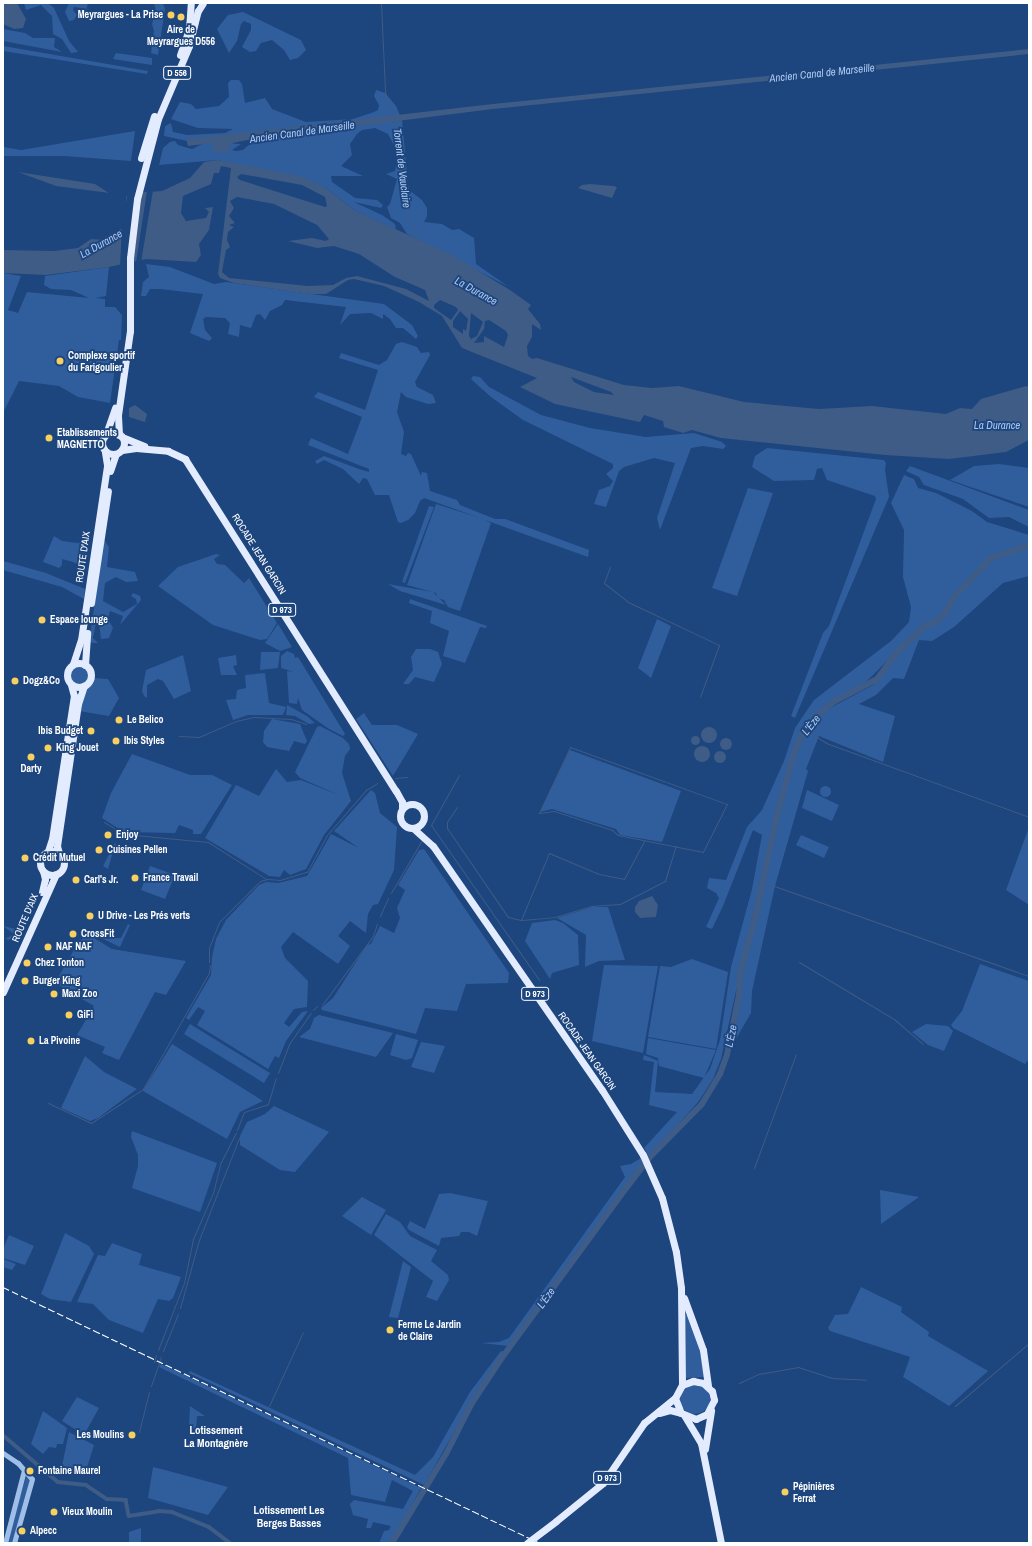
<!DOCTYPE html>
<html>
<head>
<meta charset="utf-8">
<style>
  body { margin:0 }
  #map { position:relative; width:1032px; height:1546px; overflow:hidden; background:#1d457e; font-family:"Archivo Narrow",sans-serif }
  div>[style] { position:absolute }
  [style*='--x'] { left:calc(var(--x)*1px); top:calc(var(--y)*1px); width:calc(var(--w)*1px); rotate:calc(var(--a)*1deg) }
  .green>* { inset:0; background:#305e9d }
  .round { border-radius:50% }
  .water>* { inset:0; background:#3e5c86 }
  .pier>* { inset:0; background:#1d457e }
  .stream>* { height:1px; margin:-0.5px; padding:0 0.5px; transform-origin:0.5px; border-radius:0.5px; background:#3e5c86 }
  .canal>* { height:3.5px; margin:-1.75px; padding:0 1.75px; transform-origin:1.75px; border-radius:1.75px; background:#3e5c86 }
  .river>* { height:6px; margin:-3px; padding:0 3px; transform-origin:3px; border-radius:3px; background:#3e5c86 }
  .minor>* { height:5px; margin:-2.5px; padding:0 2.5px; transform-origin:2.5px; border-radius:2.5px; background:#a0bfe8 }
  .major>* { height:7px; margin:-3.5px; padding:0 3.5px; transform-origin:3.5px; border-radius:3.5px; background:#e3ecfe }
  .major>.ring { margin:-3.5px; padding:0; box-sizing:content-box; background:none; border:7px solid #e3ecfe; border-radius:50% }
  .rail>* { height:1px; margin-top:-0.5px; transform-origin:0; background:repeating-linear-gradient(90deg,#fff 0 7px,transparent 0 10px) }
  .major-bridge>* { height:7px; margin:-3.5px; padding:0 3.5px; transform-origin:3.5px; border-radius:3.5px; background:#e3ecfe }
  .dots>* { width:11px; height:11px; translate:-50% -50%; box-sizing:border-box; border:2px solid #1d457e; border-radius:50% }
  span { translate:-50% -50%; white-space:nowrap; text-align:center; line-height:1.15; -webkit-text-stroke:3.5px #1d457e; paint-order:stroke }
  .shield-label span { padding:1px 3px; background:#1d457e; border:1px solid; border-radius:3px; -webkit-text-stroke-width:0 }
  .shield-label { font-size:9px; color:#fff; font-weight:700 }
  .poi-label { font-size:10px; color:#fff; font-weight:700 }
  .right { translate:-100% -50%; text-align:right }
  .left { translate:0 -50%; text-align:left }
  .street-label { font-size:10px; color:#fff }
  .water-label { font-size:11px; color:#abc9f0; font-style:italic }
  .neighbourhood-label { font-size:11px; color:#fff; font-weight:700 }
  .frame { position:absolute; inset:0; border:4px solid #fff; pointer-events:none }
</style>
</head>
<body>
<div id="map">
  <div class="green">
    <div style="clip-path:polygon(24px 3px,48px 3px,54px 8px,69px 41px,78px 52px,71px 53px,62px 39px,53px 34px,52px 16px,41px 5px,26px 10px)"></div>
    <div style="clip-path:polygon(69px 3px,88px 3px,85px 16px,78px 17px,82px 8px,74px 7px,73px 10px,77px 15px,74px 20px,69px 21px,65px 12px)"></div>
    <div style="clip-path:polygon(154px 3px,163px 3px,165px 9px,158px 55px,151px 53px,154px 31px,152px 24px,156px 11px)"></div>
    <div style="clip-path:polygon(243px 12px,301px 40px,306px 50px,298px 58px,290px 60px,284px 50px,272px 40px,261px 43px,256px 51px,250px 52px,242px 47px,251px 30px,251px 24px,244px 21px,241px 24px,237px 41px,229px 53px,217px 29px,228px 15px)"></div>
    <div style="clip-path:polygon(3px 29px,25px 33px,33px 38px,55px 38px,54px 47px,62px 52px,3px 41px)"></div>
    <div style="clip-path:polygon(3px 46px,148px 71px,147px 74px,3px 51px)"></div>
    <div style="clip-path:polygon(116px 53px,152px 58px,152px 65px,113px 59px)"></div>
    <div style="clip-path:polygon(231px 80px,239px 80px,242px 84px,245px 103px,265px 98px,272px 109px,306px 122px,353px 119px,374px 112px,378px 110px,379px 105px,374px 96px,376px 90px,385px 93px,396px 106px,402px 120px,408px 184px,409px 190px,422px 200px,427px 208px,427px 216px,424px 222px,442px 224px,452px 230px,459px 229px,474px 238px,476px 264px,509px 287px,407px 234px,400px 223px,391px 218px,387px 207px,390px 204px,397px 179px,386px 174px,395px 171px,398px 153px,388px 134px,375px 128px,362px 130px,357px 134px,350px 144px,352px 155px,341px 166px,363px 176px,331px 176px,332px 182px,355px 198px,377px 200px,383px 205px,381px 208px,354px 202px,382px 215px,395px 224px,396px 230px,354px 210px,326px 188px,314px 183px,218px 160px,159px 165px,163px 148px,170px 142px,175px 141px,178px 145px,192px 149px,206px 142px,241px 144px,232px 150px,236px 151px,243px 150px,253px 141px,269px 139px,192px 142px,164px 136px,165px 126px,171px 123px,173px 132px,187px 135px,225px 133px,233px 129px,198px 128px,171px 119px,180px 102px,191px 104px,196px 109px,219px 106px,229px 97px,228px 83px)"></div>
    <div style="clip-path:polygon(135px 131px,131px 161px,64px 156px,3px 156px,3px 147px,21px 150px)"></div>
    <div style="clip-path:polygon(146px 264px,170px 267px,214px 284px,226px 282px,384px 304px,412px 325px,418px 336px,416px 339px,403px 328px,396px 328px,390px 319px,383px 314px,383px 319px,371px 313px,350px 314px,340px 325px,346px 307px,285px 300px,282px 305px,270px 311px,265px 320px,260px 314px,256px 315px,251px 328px,240px 325px,239px 337px,228px 334px,230px 323px,225px 318px,206px 317px,203px 319px,205px 330px,212px 338px,209px 341px,190px 333px,203px 294px,160px 289px,150px 289px,146px 296px,141px 296px,143px 282px,149px 277px)"></div>
    <div style="clip-path:polygon(109px 267px,106px 296px,96px 298px,105px 299px,105px 307px,115px 307px,122px 315px,121px 340px,119px 340px,110px 403px,78px 397px,59px 386px,19px 381px,3px 413px,3px 273px,21px 276px,8px 310px,18px 313px,27px 292px,89px 298px,71px 290px,51px 289px,44px 285px,45px 276px)"></div>
    <div style="clip-path:polygon(402px 342px,417px 347px,421px 353px,429px 352px,430px 355px,415px 382px,417px 387px,433px 395px,436px 403px,428px 404px,406px 397px,401px 392px,397px 412px,404px 432px,401px 454px,406px 456px,408px 453px,411px 454px,421px 476px,422px 472px,427px 473px,430px 491px,457px 500px,460px 505px,495px 519px,505px 519px,589px 550px,588px 557px,485px 520px,491px 523px,460px 611px,448px 607px,444px 600px,438px 598px,436px 593px,407px 585px,436px 504px,480px 518px,424px 498px,420px 501px,415px 513px,408px 520px,401px 523px,398px 522px,389px 495px,375px 495px,367px 479px,363px 478px,359px 484px,343px 469px,324px 460px,317px 464px,315px 461px,324px 456px,359px 469px,369px 472px,369px 469px,308px 445px,311px 438px,348px 454px,362px 417px,314px 397px,318px 392px,365px 410px,378px 370px,339px 358px,341px 353px,379px 365px,387px 360px,396px 344px)"></div>
    <div style="clip-path:polygon(473px 376px,480px 377px,489px 387px,541px 415px,590px 428px,646px 437px,694px 433px,722px 442px,726px 446px,723px 449px,703px 446px,691px 448px,660px 530px,657px 518px,675px 463px,654px 458px,624px 467px,619px 471px,606px 507px,594px 504px,599px 490px,610px 486px,613px 481px,606px 474px,613px 468px,613px 464px,523px 420px,491px 397px,471px 379px)"></div>
    <div style="clip-path:polygon(767px 448px,884px 460px,886px 463px,885px 470px,889px 497px,795px 718px,791px 716px,823px 633px,829px 626px,876px 499px,875px 496px,827px 480px,822px 468px,817px 469px,814px 480px,774px 481px,752px 467px,755px 456px)"></div>
    <div style="clip-path:polygon(999px 464px,1029px 468px,1029px 507px,950px 480px,974px 466px)"></div>
    <div style="clip-path:polygon(910px 466px,1029px 510px,1029px 527px,1009px 517px,989px 518px,963px 499px,924px 485px,919px 477px,906px 471px)"></div>
    <div style="clip-path:polygon(904px 475px,914px 479px,918px 488px,936px 493px,972px 511px,987px 522px,1029px 535px,1029px 576px,1003px 583px,954px 627px,932px 641px,919px 640px,904px 679px,893px 678px,876px 695px,859px 704px,895px 716px,883px 762px,819px 736px,806px 769px,808px 771px,775px 886px,752px 991px,751px 1013px,733px 1044px,733px 1031px,742px 989px,741px 973px,758px 915px,788px 775px,799px 743px,806px 729px,819px 714px,873px 685px,892px 660px,915px 637px,913px 635px,868px 680px,824px 707px,805px 727px,796px 743px,778px 802px,721px 1059px,713px 1079px,699px 1101px,649px 1157px,644px 1148px,677px 1112px,649px 1105px,654px 1062px,643px 1060px,644px 1055px,658px 1061px,655px 1092px,692px 1094px,710px 1069px,720px 1040px,731px 967px,752px 889px,762px 835px,753px 830px,723px 906px,712px 929px,706px 927px,719px 898px,716px 893px,707px 888px,709px 878px,726px 880px,747px 827px,762px 810px,784px 761px,795px 728px,814px 700px,891px 641px,909px 622px,911px 607px,903px 577px,904px 530px,891px 503px)"></div>
    <div style="clip-path:polygon(748px 488px,773px 493px,737px 596px,712px 588px)"></div>
    <div style="clip-path:polygon(429px 506px,434px 507px,405px 583px,402px 582px)"></div>
    <div style="clip-path:polygon(54px 536px,62px 541px,77px 543px,85px 541px,89px 537px,82px 578px,77px 564px,73px 562px,62px 559px,62px 565px,59px 568px,43px 562px)"></div>
    <div style="clip-path:polygon(104px 540px,109px 547px,107px 567px,135px 572px,138px 581px,126px 582px,116px 577px,105px 583px,103px 601px,123px 612px,137px 604px,136px 599px,131px 596px,133px 593px,140px 596px,141px 600px,120px 625px,123px 616px,110px 611px,108px 619px,113px 628px,109px 638px,101px 639px,99px 623px,96px 623px,93px 638px,98px 643px,94px 643px,89px 642px)"></div>
    <div style="clip-path:polygon(216px 554px,220px 555px,214px 559px,217px 564px,225px 565px,244px 583px,249px 578px,277px 623px,267px 639px,260px 640px,213px 625px,158px 586px,178px 567px)"></div>
    <div style="clip-path:polygon(3px 561px,46px 573px,85px 589px,84px 599px,62px 587px,3px 570px)"></div>
    <div style="clip-path:polygon(388px 584px,433px 592px,446px 605px,400px 591px)"></div>
    <div style="clip-path:polygon(410px 599px,487px 626px,486px 628px,480px 627px,465px 663px,443px 656px,449px 631px,430px 623px,432px 611px,409px 603px)"></div>
    <div style="clip-path:polygon(657px 619px,671px 626px,651px 678px,638px 668px)"></div>
    <div style="clip-path:polygon(278px 624px,292px 647px,280px 651px,265px 643px)"></div>
    <div style="clip-path:polygon(416px 649px,430px 649px,438px 652px,442px 664px,434px 682px,415px 677px,409px 684px,403px 684px,413px 670px,411px 657px)"></div>
    <div style="clip-path:polygon(287px 651px,294px 654px,295px 658px,298px 657px,345px 734px,343px 736px,329px 729px,302px 710px,298px 698px,297px 704px,289px 703px,287px 671px,294px 672px,281px 668px,281px 656px)"></div>
    <div style="clip-path:polygon(261px 652px,280px 652px,278px 668px,260px 670px)"></div>
    <div style="clip-path:polygon(183px 655px,191px 691px,174px 699px,163px 681px,158px 679px,147px 685px,147px 698px,144px 696px,142px 691px,146px 670px)"></div>
    <div style="clip-path:polygon(236px 655px,237px 665px,233px 666px,237px 675px,221px 675px,218px 658px)"></div>
    <div class="round" style="left:69px;top:665px;width:20px;height:20px"></div>
    <div style="clip-path:polygon(265px 673px,269px 703px,286px 707px,283px 715px,248px 715px,233px 720px,226px 700px,236px 699px,237px 690px,246px 688px,245px 675px)"></div>
    <div style="clip-path:polygon(94px 678px,108px 679px,119px 698px,109px 716px,79px 711px,86px 687px)"></div>
    <div style="clip-path:polygon(287px 705px,307px 716px,315px 723px,309px 724px,295px 716px,286px 715px)"></div>
    <div style="clip-path:polygon(364px 713px,372px 725px,397px 725px,418px 734px,393px 776px,356px 719px)"></div>
    <div style="clip-path:polygon(272px 719px,300px 724px,307px 741px,305px 744px,294px 741px,289px 751px,267px 747px,263px 742px,264px 731px)"></div>
    <div style="clip-path:polygon(320px 726px,343px 738px,349px 744px,350px 749px,345px 756px,342px 773px,351px 801px,324px 835px,306px 869px,290px 875px,284px 870px,280px 877px,269px 876px,205px 838px,236px 785px,259px 796px,276px 769px,287px 782px,301px 780px,341px 796px,300px 778px,295px 772px,317px 727px)"></div>
    <div style="clip-path:polygon(570px 750px,681px 791px,662px 842px,620px 835px,616px 829px,552px 809px,540px 812px)"></div>
    <div style="clip-path:polygon(132px 754px,190px 775px,212px 775px,232px 785px,201px 834px,193px 834px,193px 830px,179px 825px,175px 833px,124px 832px,102px 818px,111px 793px)"></div>
    <div class="round" style="left:819.5px;top:785.5px;width:11px;height:11px"></div>
    <div style="clip-path:polygon(371px 790px,375px 793px,380px 813px,397px 827px,394px 870px,378px 904px,373px 905px,368px 914px,366px 933px,350px 921px,338px 936px,350px 946px,338px 964px,293px 932px,281px 947px,285px 958px,308px 981px,307px 1007px,294px 1009px,284px 1023px,289px 1027px,302px 1012px,308px 1011px,286px 1041px,279px 1058px,275px 1056px,268px 1069px,197px 1025px,205px 1011px,198px 1007px,189px 1020px,186px 1018px,211px 975px,212px 957px,216px 939px,226px 920px,259px 885px,266px 882px,278px 883px,307px 876px,331px 834px,359px 848px,334px 831px)"></div>
    <div style="clip-path:polygon(807px 790px,839px 805px,832px 821px,802px 808px)"></div>
    <div style="clip-path:polygon(1029px 827px,1029px 905px,1006px 890px)"></div>
    <div style="clip-path:polygon(801px 835px,829px 847px,824px 858px,796px 845px)"></div>
    <div style="clip-path:polygon(115px 843px,117px 846px,114px 848px,108px 869px,103px 866px)"></div>
    <div style="clip-path:polygon(424px 849px,509px 973px,508px 983px,466px 984px,457px 1011px,425px 1008px,416px 1034px,322px 1010px,321px 1008px,333px 998px,367px 945px,371px 944px,380px 926px,394px 933px,400px 918px,397px 908px,405px 890px,398px 885px,419px 850px)"></div>
    <div style="clip-path:polygon(150px 866px,175px 875px,165px 899px,141px 890px)"></div>
    <div style="clip-path:polygon(35px 893px,36px 898px,20px 934px,11px 940px,5px 939px,14px 934px,3px 926px,20px 930px)"></div>
    <div style="clip-path:polygon(592px 907px,608px 907px,625px 960px,599px 961px,585px 967px,586px 935px,557px 918px)"></div>
    <div style="clip-path:polygon(555px 920px,563px 923px,578px 935px,579px 965px,552px 973px,550px 979px,525px 941px,532px 923px)"></div>
    <div style="clip-path:polygon(128px 924px,130px 925px,120px 947px,101px 938px,121px 938px)"></div>
    <div style="clip-path:polygon(89px 935px,112px 949px,186px 961px,166px 995px,155px 992px,119px 1060px,102px 1053px,105px 1047px,77px 1035px,94px 1006px,55px 983px,79px 941px)"></div>
    <div style="clip-path:polygon(692px 959px,728px 972px,716px 1049px,648px 1037px,660px 966px,671px 967px)"></div>
    <div style="clip-path:polygon(980px 964px,1029px 981px,1029px 1059px,1025px 1064px,953px 1028px,951px 1025px,962px 1011px)"></div>
    <div style="clip-path:polygon(604px 965px,658px 966px,643px 1053px,592px 1041px)"></div>
    <div style="clip-path:polygon(319px 1015px,393px 1033px,376px 1057px,299px 1037px,310px 1029px,314px 1018px)"></div>
    <div style="clip-path:polygon(190px 1024px,270px 1073px,264px 1083px,184px 1034px)"></div>
    <div style="clip-path:polygon(926px 1024px,948px 1026px,953px 1031px,944px 1051px,928px 1045px,912px 1032px)"></div>
    <div style="clip-path:polygon(396px 1034px,418px 1040px,412px 1058px,406px 1060px,390px 1055px)"></div>
    <div style="clip-path:polygon(648px 1038px,716px 1050px,704px 1078px,659px 1066px,658px 1058px,646px 1054px)"></div>
    <div style="clip-path:polygon(421px 1042px,445px 1046px,434px 1073px,411px 1067px)"></div>
    <div style="clip-path:polygon(172px 1044px,263px 1101px,240px 1112px,227px 1139px,143px 1091px)"></div>
    <div style="clip-path:polygon(85px 1056px,104px 1072px,137px 1089px,98px 1118px,90px 1121px,61px 1108px)"></div>
    <div style="clip-path:polygon(274px 1106px,329px 1132px,295px 1172px,280px 1170px,240px 1145px,240px 1136px,247px 1122px,265px 1114px)"></div>
    <div style="clip-path:polygon(132px 1131px,217px 1163px,200px 1212px,132px 1188px,138px 1166px,138px 1155px,131px 1137px)"></div>
    <div style="clip-path:polygon(641px 1158px,643px 1164px,578px 1249px,509px 1346px,481px 1343px,499px 1342px,509px 1338px,625px 1177px,620px 1166px,631px 1164px)"></div>
    <div style="clip-path:polygon(880px 1190px,919px 1197px,881px 1224px)"></div>
    <div style="clip-path:polygon(450px 1193px,488px 1201px,477px 1236px,469px 1232px,461px 1232px,459px 1236px,441px 1238px,439px 1246px,409px 1230px,407px 1227px,410px 1221px,425px 1229px,439px 1194px)"></div>
    <div style="clip-path:polygon(362px 1197px,386px 1210px,371px 1235px,342px 1216px)"></div>
    <div style="clip-path:polygon(386px 1214px,400px 1222px,410px 1236px,437px 1250px,431px 1261px,448px 1275px,449px 1280px,437px 1301px,426px 1297px,433px 1281px,374px 1235px)"></div>
    <div style="clip-path:polygon(65px 1233px,89px 1246px,94px 1254px,71px 1302px,50px 1299px,41px 1294px)"></div>
    <div style="clip-path:polygon(9px 1235px,34px 1246px,25px 1265px,3px 1258px,3px 1249px)"></div>
    <div style="clip-path:polygon(112px 1243px,142px 1254px,139px 1265px,181px 1277px,173px 1298px,169px 1301px,158px 1299px,143px 1333px,109px 1320px,93px 1304px,77px 1302px,98px 1255px,105px 1256px)"></div>
    <div style="clip-path:polygon(3px 1259px,16px 1264px,12px 1270px,3px 1267px)"></div>
    <div style="clip-path:polygon(403px 1261px,411px 1267px,398px 1318px,389px 1317px)"></div>
    <div style="clip-path:polygon(861px 1287px,902px 1307px,901px 1312px,929px 1332px,928px 1336px,988px 1371px,949px 1406px,903px 1377px,910px 1357px,830px 1331px,828px 1328px,835px 1315px,848px 1314px)"></div>
    <div style="clip-path:polygon(685px 1315px,688px 1315px,700px 1349px,704px 1377px,686px 1378px)"></div>
    <div style="clip-path:polygon(501px 1351px,505px 1352px,471px 1402px,424px 1485px,189px 1373px,190px 1371px,415px 1475px,433px 1457px,470px 1392px)"></div>
    <div style="clip-path:polygon(161px 1364px,421px 1488px,391px 1543px,379px 1543px,384px 1531px,389px 1530px,391px 1526px,373px 1522px,371px 1528px,366px 1528px,368px 1519px,353px 1515px,350px 1504px,354px 1500px,403px 1509px,413px 1491px,392px 1480px,385px 1502px,351px 1495px,348px 1458px,159px 1367px)"></div>
    <div class="round" style="left:680px;top:1384px;width:30px;height:30px"></div>
    <div style="clip-path:polygon(77px 1397px,99px 1408px,84px 1435px,62px 1421px)"></div>
    <div style="clip-path:polygon(190px 1406px,205px 1416px,197px 1416px,196px 1430px,189px 1427px)"></div>
    <div style="clip-path:polygon(43px 1411px,67px 1428px,63px 1444px,57px 1444px,56px 1448px,49px 1447px,43px 1454px,31px 1444px)"></div>
    <div style="clip-path:polygon(69px 1432px,94px 1445px,85px 1474px,62px 1466px)"></div>
    <div style="clip-path:polygon(153px 1467px,165px 1470px,228px 1487px,208px 1515px,148px 1498px)"></div>
    <div style="clip-path:polygon(26px 1477px,30px 1479px,14px 1543px,6px 1543px)"></div>
    <div style="clip-path:polygon(141px 1528px,141px 1543px,129px 1543px,129px 1532px)"></div>
  </div>
  <div class="water">
    <div style="clip-path:polygon(3px 3px,17px 3px,26px 19px,23px 28px,14px 29px,3px 24px)"></div>
    <div style="clip-path:polygon(1029px 49px,1029px 54px,493px 109px,247px 140px,233px 143px,226px 153px,213px 151px,212px 143px,188px 146px,186px 139px,493px 104px)"></div>
    <div style="clip-path:polygon(evenodd,218px 160px,301px 176px,326px 188px,354px 210px,452px 255px,510px 290px,531px 305px,528px 309px,540px 324px,541px 330px,532px 324px,532px 337px,527px 346px,528px 356px,532px 359px,537px 358px,624px 385px,652px 388px,679px 386px,744px 402px,819px 409px,872px 406px,946px 414px,960px 408px,972px 409px,981px 399px,1026px 386px,1029px 387px,1029px 440px,1006px 452px,949px 459px,885px 455px,721px 438px,692px 430px,683px 433px,664px 427px,663px 421px,644px 415px,640px 422px,555px 404px,520px 387px,537px 378px,462px 348px,442px 316px,419px 302px,384px 286px,354px 279px,348px 280px,326px 294px,310px 294px,234px 283px,220px 278px,218px 274px,231px 168px,221px 166px,219px 173px,214px 173px,211px 184px,183px 196px,181px 213px,186px 221px,206px 218px,209px 212px,205px 208px,213px 207px,209px 230px,199px 244px,201px 255px,196px 262px,146px 259px,109px 267px,46px 275px,3px 273px,3px 250px,54px 251px,78px 248px,91px 239px,104px 240px,105px 237px,123px 228px,127px 214px,126px 197px,130px 193px,162px 191px,190px 178px,204px 162px,218px 160px,241px 174px,302px 185px,325px 197px,327px 206px,325px 207px,240px 180px,237px 177px,241px 174px,218px 160px,237px 197px,274px 204px,317px 225px,329px 239px,326px 241px,312px 238px,288px 241px,317px 248px,334px 246px,359px 254px,395px 277px,425px 290px,429px 301px,406px 289px,357px 276px,346px 278px,333px 285px,308px 286px,229px 278px,222px 272px,226px 250px,230px 247px,227px 240px,228px 232px,234px 227px,229px 225px,235px 223px,229px 216px,234px 208px,230px 201px,237px 197px,218px 160px,440px 300px,456px 307px,458px 310px,451px 320px,434px 308px,434px 305px,440px 300px,218px 160px,460px 311px,468px 319px,466px 331px,463px 329px,463px 334px,453px 327px,453px 321px,460px 311px,218px 160px,471px 313px,483px 322px,477px 336px,471px 339px,469px 336px,471px 313px,218px 160px,489px 320px,506px 331px,508px 335px,504px 347px,484px 336px,484px 342px,474px 343px,484px 329px,485px 321px,489px 320px,218px 160px,571px 377px,611px 392px,614px 395px,594px 392px,574px 382px,571px 377px)"></div>
    <div style="clip-path:polygon(18px 172px,95px 184px,109px 193px,56px 186px)"></div>
    <div style="clip-path:polygon(590px 184px,613px 186px,617px 187px,612px 198px,578px 188px,582px 185px)"></div>
    <div style="clip-path:polygon(135px 405px,147px 414px,145px 422px,129px 417px,129px 408px)"></div>
    <div class="round" style="left:701px;top:727px;width:16px;height:16px"></div>
    <div class="round" style="left:690.5px;top:735.5px;width:9px;height:9px"></div>
    <div class="round" style="left:720px;top:738px;width:12px;height:12px"></div>
    <div class="round" style="left:694px;top:746px;width:16px;height:16px"></div>
    <div class="round" style="left:714px;top:751px;width:12px;height:12px"></div>
    <div style="clip-path:polygon(652px 896px,658px 905px,656px 917px,640px 918px,635px 912px,635px 907px,639px 901px)"></div>
  </div>
  <div class="pier">
    <div style="clip-path:polygon(153px 190px,141px 262px,136px 263px,147px 191px)"></div>
    <div style="clip-path:polygon(142px 191px,133px 264px,120px 267px,122px 226px,128px 192px)"></div>
  </div>
  <div class="stream">
    <div style="--x:381;--y:3;--w:89;--a:87.4"></div>
    <div style="--x:385;--y:92;--w:27;--a:70"></div>
    <div style="--x:396;--y:121;--w:30;--a:78"></div>
    <div style="--x:402;--y:150;--w:61;--a:85.3"></div>
    <div style="--x:407;--y:211;--w:30;--a:70"></div>
    <div style="--x:610;--y:567;--w:17;--a:111"></div>
    <div style="--x:604;--y:583;--w:31;--a:38"></div>
    <div style="--x:628;--y:602;--w:101;--a:25.3"></div>
    <div style="--x:719;--y:645;--w:55;--a:110.1"></div>
    <div style="--x:804;--y:729;--w:26;--a:32"></div>
    <div style="--x:826;--y:743;--w:216;--a:20"></div>
    <div style="--x:179;--y:736;--w:20;--a:3"></div>
    <div style="--x:199;--y:737;--w:40;--a:-23.4"></div>
    <div style="--x:236;--y:721;--w:18;--a:-13"></div>
    <div style="--x:254;--y:717;--w:37;--a:3"></div>
    <div style="--x:291;--y:719;--w:16;--a:18"></div>
    <div style="--x:570;--y:747;--w:167;--a:20"></div>
    <div style="--x:727;--y:804;--w:54;--a:116.6"></div>
    <div style="--x:703;--y:852;--w:87;--a:-168.7"></div>
    <div style="--x:618;--y:835;--w:8;--a:-140"></div>
    <div style="--x:612;--y:830;--w:61;--a:-161.9"></div>
    <div style="--x:554;--y:811;--w:15;--a:172"></div>
    <div style="--x:539;--y:813;--w:73;--a:-64.8"></div>
    <div style="--x:459;--y:775;--w:57;--a:119.2"></div>
    <div style="--x:431;--y:825;--w:189;--a:55.1"></div>
    <div style="--x:395;--y:778;--w:12;--a:-5"></div>
    <div style="--x:457;--y:807;--w:18;--a:124"></div>
    <div style="--x:447;--y:822;--w:6;--a:90"></div>
    <div style="--x:447;--y:828;--w:108;--a:55.6"></div>
    <div style="--x:508;--y:917;--w:13;--a:13"></div>
    <div style="--x:521;--y:920;--w:73;--a:-67.3"></div>
    <div style="--x:549;--y:853;--w:54;--a:22.8"></div>
    <div style="--x:599;--y:874;--w:25;--a:11"></div>
    <div style="--x:624;--y:879;--w:43;--a:-62.2"></div>
    <div style="--x:104;--y:822;--w:23;--a:31"></div>
    <div style="--x:124;--y:834;--w:84;--a:5.4"></div>
    <div style="--x:208;--y:842;--w:69;--a:32.5"></div>
    <div style="--x:763;--y:882;--w:282;--a:19.5"></div>
    <div style="--x:391;--y:893;--w:61;--a:-59.7"></div>
    <div style="--x:380;--y:916;--w:20;--a:-66"></div>
    <div style="--x:522;--y:920;--w:33;--a:-5"></div>
    <div style="--x:555;--y:917;--w:38;--a:-17"></div>
    <div style="--x:591;--y:906;--w:29;--a:-4"></div>
    <div style="--x:620;--y:904;--w:51;--a:-27.1"></div>
    <div style="--x:665;--y:881;--w:37;--a:-73"></div>
    <div style="--x:209;--y:962;--w:14;--a:-90"></div>
    <div style="--x:209;--y:948;--w:28;--a:-69"></div>
    <div style="--x:219;--y:922;--w:58;--a:-45"></div>
    <div style="--x:260;--y:881;--w:8;--a:-14"></div>
    <div style="--x:268;--y:879;--w:12;--a:5"></div>
    <div style="--x:280;--y:880;--w:28;--a:-17"></div>
    <div style="--x:307;--y:872;--w:42;--a:-61.6"></div>
    <div style="--x:327;--y:835;--w:60;--a:-49.1"></div>
    <div style="--x:366;--y:790;--w:13;--a:-32"></div>
    <div style="--x:799;--y:962;--w:111;--a:31"></div>
    <div style="--x:894;--y:1019;--w:38;--a:41"></div>
    <div style="--x:322;--y:1005;--w:86;--a:-53.5"></div>
    <div style="--x:373;--y:936;--w:13;--a:-72"></div>
    <div style="--x:313;--y:1010;--w:6;--a:-45"></div>
    <div style="--x:278;--y:1073;--w:31;--a:-69"></div>
    <div style="--x:289;--y:1044;--w:38;--a:-55"></div>
    <div style="--x:48;--y:1103;--w:47;--a:24.9"></div>
    <div style="--x:91;--y:1123;--w:62;--a:-33.2"></div>
    <div style="--x:143;--y:1089;--w:133;--a:-60.4"></div>
    <div style="--x:209;--y:973;--w:8;--a:-83"></div>
    <div style="--x:237;--y:1130;--w:19;--a:-69"></div>
    <div style="--x:244;--y:1112;--w:25;--a:-18"></div>
    <div style="--x:268;--y:1104;--w:27;--a:-73"></div>
    <div style="--x:754;--y:1168;--w:121;--a:-69.8"></div>
    <div style="--x:180;--y:1308;--w:71;--a:-74.4"></div>
    <div style="--x:199;--y:1240;--w:110;--a:-68.6"></div>
    <div style="--x:158;--y:1350;--w:72;--a:-68.8"></div>
    <div style="--x:184;--y:1283;--w:45;--a:-78.4"></div>
    <div style="--x:193;--y:1239;--w:50;--a:-66.5"></div>
    <div style="--x:213;--y:1193;--w:32;--a:-76"></div>
    <div style="--x:221;--y:1162;--w:33;--a:-63"></div>
    <div style="--x:163;--y:1351;--w:40;--a:-68"></div>
    <div style="--x:154;--y:1362;--w:7;--a:-74"></div>
    <div style="--x:739;--y:1383;--w:21;--a:-25"></div>
    <div style="--x:758;--y:1374;--w:41;--a:-9.9"></div>
    <div style="--x:798;--y:1367;--w:35;--a:18"></div>
    <div style="--x:831;--y:1378;--w:35;--a:3"></div>
    <div style="--x:151;--y:1386;--w:31;--a:-71"></div>
    <div style="--x:269;--y:1406;--w:81;--a:-65.3"></div>
    <div style="--x:955;--y:1406;--w:97;--a:-40.4"></div>
    <div style="--x:139;--y:1432;--w:41;--a:-76"></div>
  </div>
  <div class="canal">
    <div style="--x:3;--y:1435;--w:72;--a:40.5"></div>
    <div style="--x:58;--y:1482;--w:28;--a:6"></div>
    <div style="--x:86;--y:1485;--w:25;--a:34"></div>
    <div style="--x:107;--y:1499;--w:19;--a:3"></div>
    <div style="--x:126;--y:1500;--w:16;--a:79"></div>
    <div style="--x:129;--y:1516;--w:30;--a:-9"></div>
    <div style="--x:159;--y:1511;--w:13;--a:4"></div>
    <div style="--x:172;--y:1512;--w:40;--a:22"></div>
    <div style="--x:209;--y:1527;--w:26;--a:37"></div>
  </div>
  <div class="river">
    <div style="--x:392;--y:1543;--w:104;--a:-58.8"></div>
    <div style="--x:446;--y:1454;--w:57;--a:-63"></div>
    <div style="--x:472;--y:1403;--w:53;--a:-56.6"></div>
    <div style="--x:501;--y:1359;--w:203;--a:-53.8"></div>
    <div style="--x:621;--y:1195;--w:48;--a:-52.7"></div>
    <div style="--x:650;--y:1157;--w:74;--a:-45.5"></div>
    <div style="--x:702;--y:1104;--w:35;--a:-59"></div>
    <div style="--x:720;--y:1074;--w:20;--a:-70"></div>
    <div style="--x:727;--y:1055;--w:61;--a:-78.7"></div>
    <div style="--x:739;--y:995;--w:22;--a:-87"></div>
    <div style="--x:740;--y:973;--w:57;--a:-74.7"></div>
    <div style="--x:755;--y:918;--w:109;--a:-77.9"></div>
    <div style="--x:778;--y:811;--w:60;--a:-74.6"></div>
    <div style="--x:794;--y:753;--w:26;--a:-67"></div>
    <div style="--x:804;--y:729;--w:19;--a:-47"></div>
    <div style="--x:817;--y:715;--w:23;--a:-38"></div>
    <div style="--x:835;--y:701;--w:47;--a:-27.6"></div>
    <div style="--x:877;--y:679;--w:34;--a:-53"></div>
    <div style="--x:897;--y:652;--w:38;--a:-43"></div>
    <div style="--x:925;--y:626;--w:13;--a:-23"></div>
    <div style="--x:937;--y:621;--w:11;--a:-45"></div>
    <div style="--x:945;--y:613;--w:17;--a:-62"></div>
    <div style="--x:953;--y:598;--w:55;--a:-46.5"></div>
    <div style="--x:991;--y:558;--w:40;--a:-18"></div>
  </div>
  <div class="minor">
    <div style="--x:3;--y:1453;--w:18;--a:34"></div>
    <div style="--x:18;--y:1463;--w:21;--a:49"></div>
    <div style="--x:32;--y:1479;--w:66;--a:105.7"></div>
    <div style="--x:5;--y:1543;--w:75;--a:-75.4"></div>
  </div>
  <div class="major">
    <div style="--x:180;--y:55;--w:28;--a:-71"></div>
    <div style="--x:189;--y:29;--w:26;--a:-86"></div>
    <div style="--x:141;--y:158;--w:44;--a:-72.8"></div>
    <div class="ring" style="left:102px;top:432px;width:15px;height:15px"></div>
    <div style="--x:106;--y:434;--w:28;--a:-71"></div>
    <div style="--x:119;--y:435;--w:20;--a:-93"></div>
    <div style="--x:118;--y:415;--w:85;--a:-81.9"></div>
    <div style="--x:130;--y:331;--w:73;--a:-90"></div>
    <div style="--x:130;--y:258;--w:59;--a:-83.2"></div>
    <div style="--x:137;--y:199;--w:83;--a:-75.3"></div>
    <div style="--x:158;--y:119;--w:79;--a:-67"></div>
    <div style="--x:189;--y:46;--w:36;--a:-76"></div>
    <div style="--x:198;--y:11;--w:9;--a:-58"></div>
    <div style="--x:122;--y:437;--w:24;--a:22"></div>
    <div style="--x:122;--y:450;--w:14;--a:-8"></div>
    <div style="--x:136;--y:448;--w:32;--a:5"></div>
    <div style="--x:168;--y:451;--w:19;--a:25"></div>
    <div style="--x:185;--y:459;--w:393;--a:57.6"></div>
    <div style="--x:396;--y:791;--w:13;--a:61"></div>
    <div style="--x:402;--y:802;--w:6;--a:90"></div>
    <div style="--x:110;--y:471;--w:18;--a:-71"></div>
    <div style="--x:91;--y:603;--w:113;--a:-81.4"></div>
    <div class="ring" style="left:67px;top:663px;width:17px;height:17px"></div>
    <div style="--x:73;--y:664;--w:25;--a:-72"></div>
    <div style="--x:81;--y:640;--w:177;--a:-81.5"></div>
    <div style="--x:107;--y:465;--w:13;--a:-99"></div>
    <div style="--x:85;--y:665;--w:32;--a:-86"></div>
    <div class="ring" style="left:400px;top:804px;width:17px;height:17px"></div>
    <div style="--x:414;--y:829;--w:25;--a:42"></div>
    <div style="--x:433;--y:846;--w:297;--a:55.3"></div>
    <div style="--x:602;--y:1090;--w:77;--a:57.8"></div>
    <div style="--x:643;--y:1155;--w:47;--a:66.2"></div>
    <div style="--x:662;--y:1198;--w:56;--a:75.5"></div>
    <div style="--x:676;--y:1252;--w:36;--a:82"></div>
    <div style="--x:681;--y:1288;--w:97;--a:89.4"></div>
    <div style="--x:48;--y:851;--w:13;--a:-72"></div>
    <div style="--x:52;--y:839;--w:145;--a:-81.3"></div>
    <div style="--x:74;--y:696;--w:11;--a:-105"></div>
    <div class="ring" style="left:40px;top:851px;width:17px;height:17px"></div>
    <div style="--x:59;--y:853;--w:7;--a:-106"></div>
    <div style="--x:57;--y:846;--w:144;--a:-81.6"></div>
    <div style="--x:78;--y:704;--w:19;--a:-72"></div>
    <div style="--x:42;--y:892;--w:13;--a:-77"></div>
    <div style="--x:45;--y:879;--w:8;--a:-104"></div>
    <div style="--x:3;--y:992;--w:129;--a:-65.8"></div>
    <div style="--x:684;--y:1298;--w:55;--a:69.9"></div>
    <div style="--x:703;--y:1350;--w:36;--a:82"></div>
    <div style="--x:659;--y:1413;--w:11;--a:-15"></div>
    <div style="--x:670;--y:1410;--w:11;--a:15"></div>
    <div style="--x:684;--y:1415;--w:33;--a:59"></div>
    <div style="--x:701;--y:1443;--w:102;--a:78.7"></div>
    <div style="--x:705;--y:1449;--w:39;--a:-81"></div>
    <div style="--x:556;--y:1521;--w:60;--a:-39"></div>
    <div style="--x:603;--y:1483;--w:73;--a:-55.7"></div>
    <div style="--x:644;--y:1423;--w:40;--a:-39"></div>
    <div style="--x:675;--y:1398;--w:15;--a:-62"></div>
    <div style="--x:682;--y:1385;--w:12;--a:-20"></div>
    <div style="--x:693;--y:1381;--w:10;--a:11"></div>
    <div style="--x:703;--y:1383;--w:12;--a:42"></div>
    <div style="--x:712;--y:1391;--w:9;--a:77"></div>
    <div style="--x:714;--y:1400;--w:16;--a:117"></div>
    <div style="--x:707;--y:1414;--w:12;--a:156"></div>
    <div style="--x:696;--y:1419;--w:16;--a:-158"></div>
    <div style="--x:681;--y:1413;--w:16;--a:-112"></div>
  </div>
  <div class="rail">
    <div style="--x:3;--y:1287;--w:595;--a:25.49"></div>
  </div>
  <div class="major-bridge">
    <div style="--x:527;--y:1543;--w:36;--a:-37"></div>
  </div>
  <div class="dots">
    <div style="left:171px;top:15px;background:#f8d05f"></div>
    <div style="left:181px;top:17px;background:#f8d05f"></div>
    <div style="left:60px;top:361px;background:#f8d05f"></div>
    <div style="left:49px;top:438px;background:#f8d05f"></div>
    <div style="left:42px;top:620px;background:#f8d05f"></div>
    <div style="left:15px;top:681px;background:#f8d05f"></div>
    <div style="left:119px;top:720px;background:#f8d05f"></div>
    <div style="left:91px;top:731px;background:#f8d05f"></div>
    <div style="left:116px;top:741px;background:#f8d05f"></div>
    <div style="left:48px;top:748px;background:#f8d05f"></div>
    <div style="left:31px;top:757px;background:#f8d05f"></div>
    <div style="left:108px;top:835px;background:#f8d05f"></div>
    <div style="left:99px;top:850px;background:#f8d05f"></div>
    <div style="left:25px;top:858px;background:#f8d05f"></div>
    <div style="left:135px;top:878px;background:#f8d05f"></div>
    <div style="left:76px;top:880px;background:#f8d05f"></div>
    <div style="left:90px;top:916px;background:#f8d05f"></div>
    <div style="left:73px;top:934px;background:#f8d05f"></div>
    <div style="left:48px;top:947px;background:#f8d05f"></div>
    <div style="left:27px;top:963px;background:#f8d05f"></div>
    <div style="left:25px;top:981px;background:#f8d05f"></div>
    <div style="left:54px;top:994px;background:#f8d05f"></div>
    <div style="left:69px;top:1015px;background:#f8d05f"></div>
    <div style="left:31px;top:1041px;background:#f8d05f"></div>
    <div style="left:390px;top:1330px;background:#f8d05f"></div>
    <div style="left:132px;top:1435px;background:#f8d05f"></div>
    <div style="left:30px;top:1471px;background:#f8d05f"></div>
    <div style="left:785px;top:1492px;background:#f8d05f"></div>
    <div style="left:54px;top:1512px;background:#f8d05f"></div>
    <div style="left:22px;top:1531px;background:#f8d05f"></div>
  </div>
  <div class="shield-label">
    <span style="left:177px;top:73px">D 556</span>
    <span style="left:282px;top:610px">D 973</span>
    <span style="left:535px;top:994px">D 973</span>
    <span style="left:607px;top:1478px">D 973</span>
  </div>
  <div class="poi-label">
    <span class="right" style="left:163px;top:15px">Meyrargues - La Prise</span>
    <span style="left:181px;top:35px">Aire de<br>Meyrargues D556</span>
    <span class="left" style="left:68px;top:361px">Complexe sportif<br>du Farigoulier</span>
    <span class="left" style="left:57px;top:438px">Etablissements<br>MAGNETTO</span>
    <span class="left" style="left:50px;top:620px">Espace lounge</span>
    <span class="left" style="left:23px;top:681px">Dogz&amp;Co</span>
    <span class="left" style="left:127px;top:720px">Le Belico</span>
    <span class="right" style="left:83px;top:731px">Ibis Budget</span>
    <span class="left" style="left:124px;top:741px">Ibis Styles</span>
    <span class="left" style="left:56px;top:748px">King Jouet</span>
    <span style="left:31px;top:769px">Darty</span>
    <span class="left" style="left:116px;top:835px">Enjoy</span>
    <span class="left" style="left:107px;top:850px">Cuisines Pellen</span>
    <span class="left" style="left:33px;top:858px">Crédit Mutuel</span>
    <span class="left" style="left:143px;top:878px">France Travail</span>
    <span class="left" style="left:84px;top:880px">Carl's Jr.</span>
    <span class="left" style="left:98px;top:916px">U Drive - Les Prés verts</span>
    <span class="left" style="left:81px;top:934px">CrossFit</span>
    <span class="left" style="left:56px;top:947px">NAF NAF</span>
    <span class="left" style="left:35px;top:963px">Chez Tonton</span>
    <span class="left" style="left:33px;top:981px">Burger King</span>
    <span class="left" style="left:62px;top:994px">Maxi Zoo</span>
    <span class="left" style="left:77px;top:1015px">GiFi</span>
    <span class="left" style="left:39px;top:1041px">La Pivoine</span>
    <span class="left" style="left:398px;top:1330px">Ferme Le Jardin<br>de Claire</span>
    <span class="right" style="left:124px;top:1435px">Les Moulins</span>
    <span class="left" style="left:38px;top:1471px">Fontaine Maurel</span>
    <span class="left" style="left:793px;top:1492px">Pépinières<br>Ferrat</span>
    <span class="left" style="left:62px;top:1512px">Vieux Moulin</span>
    <span class="left" style="left:30px;top:1531px">Alpecc</span>
  </div>
  <div class="street-label">
    <span style="left:259px;top:554px;rotate:58deg">ROCADE JEAN GARCIN</span>
    <span style="left:83px;top:557px;rotate:-82deg">ROUTE D'AIX</span>
    <span style="left:25px;top:918px;rotate:-67deg">ROUTE D'AIX</span>
    <span style="left:587px;top:1051px;rotate:55deg">ROCADE JEAN GARCIN</span>
  </div>
  <div class="water-label">
    <span style="left:822px;top:73px;rotate:-6deg">Ancien Canal de Marseille</span>
    <span style="left:302px;top:132px;rotate:-8deg">Ancien Canal de Marseille</span>
    <span style="left:402px;top:168px;rotate:83deg">Torrent de Vauclaire</span>
    <span style="left:101px;top:244px;rotate:-29deg">La Durance</span>
    <span style="left:476px;top:291px;rotate:29deg">La Durance</span>
    <span style="left:997px;top:425px">La Durance</span>
    <span style="left:811px;top:725px;rotate:-52deg">L'Èze</span>
    <span style="left:731px;top:1036px;rotate:-78deg">L'Èze</span>
    <span style="left:546px;top:1298px;rotate:-54deg">L'Èze</span>
  </div>
  <div class="neighbourhood-label">
    <span style="left:216px;top:1437px">Lotissement<br>La Montagnère</span>
    <span style="left:289px;top:1517px">Lotissement Les<br>Berges Basses</span>
  </div>
  <div class="frame"></div>
</div>
</body>
</html>
